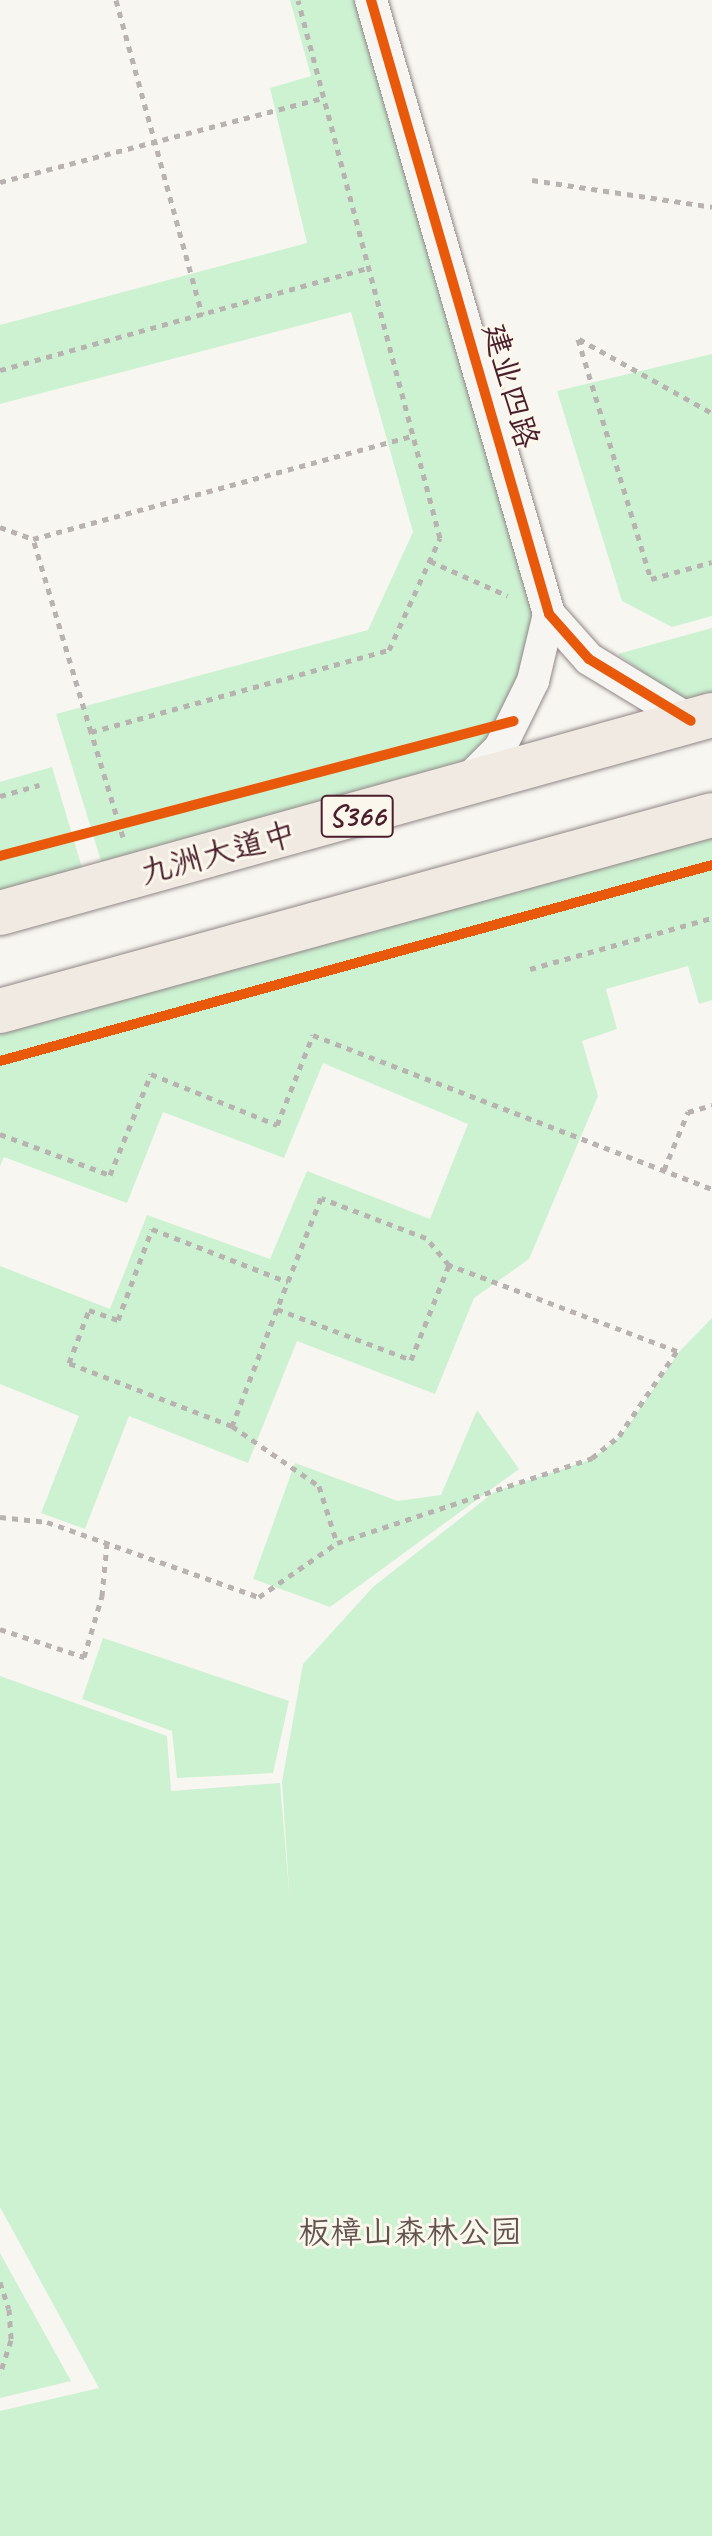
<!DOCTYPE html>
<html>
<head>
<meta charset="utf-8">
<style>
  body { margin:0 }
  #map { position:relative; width:712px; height:2536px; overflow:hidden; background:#f8f6f0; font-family:Caveat,"LXGW WenKai TC",sans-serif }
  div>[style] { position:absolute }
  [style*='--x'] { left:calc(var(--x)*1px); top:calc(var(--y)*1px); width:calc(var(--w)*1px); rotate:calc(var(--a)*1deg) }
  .green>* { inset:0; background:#ccf2d2 }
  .path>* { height:5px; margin-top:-2.5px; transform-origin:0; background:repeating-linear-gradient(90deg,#b8b3b1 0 6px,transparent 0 12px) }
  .roads { filter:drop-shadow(0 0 2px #918787) drop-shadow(0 0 2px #918787) }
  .minor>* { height:32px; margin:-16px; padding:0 16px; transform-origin:16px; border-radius:16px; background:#f6f5f1 }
  .primary>* { height:44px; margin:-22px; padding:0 22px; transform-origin:22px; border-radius:22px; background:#f0eae2 }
  .cycleway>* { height:10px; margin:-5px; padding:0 5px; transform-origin:5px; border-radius:5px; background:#e8590c }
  span { translate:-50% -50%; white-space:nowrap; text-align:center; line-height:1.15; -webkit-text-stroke:6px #fbf7ec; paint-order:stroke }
  .shield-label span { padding:2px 6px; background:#fbf7ec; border:2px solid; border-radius:6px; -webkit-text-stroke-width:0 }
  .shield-label { font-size:30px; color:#4a1f2b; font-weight:700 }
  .street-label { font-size:32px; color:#4a1f2b }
  .park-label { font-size:32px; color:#62534e }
</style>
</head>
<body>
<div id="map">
  <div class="green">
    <div style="clip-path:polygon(290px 0,358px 0,538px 614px,523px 680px,492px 742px,455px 781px,105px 874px,56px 714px,368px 630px,413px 532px,351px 312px,0 404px,0 325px,307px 243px,270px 88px,311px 76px)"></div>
    <div style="clip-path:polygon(712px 354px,712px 616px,672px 627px,622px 601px,557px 391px)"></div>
    <div style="clip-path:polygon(712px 628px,712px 703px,692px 709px,618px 654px)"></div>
    <div style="clip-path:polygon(52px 767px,85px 878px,0 901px,0 782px)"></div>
    <div style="clip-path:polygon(712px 821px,712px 1000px,699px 1004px,688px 966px,606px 989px,617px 1029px,582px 1041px,598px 1096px,529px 1259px,474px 1298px,435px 1394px,297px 1341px,248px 1463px,129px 1416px,85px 1529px,41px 1513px,79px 1416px,0 1384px,0 1266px,110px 1309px,147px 1215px,270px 1259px,307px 1171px,430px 1219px,468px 1124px,323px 1063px,284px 1158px,163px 1112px,127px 1203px,4px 1157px,0 1166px,0 1019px)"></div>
    <div style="clip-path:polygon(712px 1318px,712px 2536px,0 2536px,0 2411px,99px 2388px,0 2207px,0 1676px,167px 1736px,171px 1791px,280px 1783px,290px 1903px,282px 1782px,303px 1664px,373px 1587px,494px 1492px,592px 1459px,621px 1436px,679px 1352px)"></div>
    <div style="clip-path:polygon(477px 1410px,519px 1469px,330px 1607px,253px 1579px,295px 1463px,398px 1501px,441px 1495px)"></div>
    <div style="clip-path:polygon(103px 1638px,289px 1701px,273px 1773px,177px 1778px,172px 1731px,82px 1699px)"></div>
    <div style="clip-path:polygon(0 2253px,71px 2381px,0 2398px)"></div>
  </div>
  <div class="path">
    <div style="--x:116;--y:0;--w:326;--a:74.7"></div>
    <div style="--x:532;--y:180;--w:182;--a:8.5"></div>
    <div style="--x:0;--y:182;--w:334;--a:-14.6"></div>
    <div style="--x:578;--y:339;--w:251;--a:73.1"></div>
    <div style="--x:651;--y:579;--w:63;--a:-15.6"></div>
    <div style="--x:579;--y:339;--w:152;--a:29.1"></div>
    <div style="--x:0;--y:370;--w:383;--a:-15.5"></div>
    <div style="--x:0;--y:527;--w:35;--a:20"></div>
    <div style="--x:430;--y:561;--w:85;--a:24.2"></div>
    <div style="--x:91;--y:732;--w:202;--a:-106.7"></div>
    <div style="--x:33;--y:539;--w:394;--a:-15.2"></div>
    <div style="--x:0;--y:796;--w:41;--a:-15.8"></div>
    <div style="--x:123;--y:837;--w:110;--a:-106.9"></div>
    <div style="--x:91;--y:732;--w:309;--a:-15.4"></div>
    <div style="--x:389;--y:650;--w:123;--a:-65.5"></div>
    <div style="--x:440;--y:538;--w:556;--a:-104.79"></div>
    <div style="--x:530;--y:969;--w:189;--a:-15.7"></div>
    <div style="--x:0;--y:1134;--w:117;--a:20.4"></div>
    <div style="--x:110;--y:1175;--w:109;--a:-67.9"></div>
    <div style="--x:151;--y:1074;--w:136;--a:22"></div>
    <div style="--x:277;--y:1125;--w:97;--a:-68.2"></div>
    <div style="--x:313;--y:1035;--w:428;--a:21.1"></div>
    <div style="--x:664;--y:1170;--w:63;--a:-67.5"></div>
    <div style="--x:688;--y:1112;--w:25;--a:-16"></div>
    <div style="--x:277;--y:1309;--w:125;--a:111"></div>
    <div style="--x:232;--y:1426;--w:175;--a:-158.9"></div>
    <div style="--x:69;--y:1363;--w:57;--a:-69.3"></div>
    <div style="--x:89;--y:1310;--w:31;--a:19"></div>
    <div style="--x:118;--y:1320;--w:97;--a:-69.5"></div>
    <div style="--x:152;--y:1229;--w:146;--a:21.3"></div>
    <div style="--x:232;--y:1426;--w:106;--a:34.6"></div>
    <div style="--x:319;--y:1486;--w:60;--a:72.5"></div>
    <div style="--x:0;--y:1517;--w:47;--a:6.1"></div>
    <div style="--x:47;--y:1522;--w:225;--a:19.5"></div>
    <div style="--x:259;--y:1597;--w:95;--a:-34.7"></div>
    <div style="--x:337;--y:1543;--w:269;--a:-18.4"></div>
    <div style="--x:592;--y:1458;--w:35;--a:-39"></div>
    <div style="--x:619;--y:1436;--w:103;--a:-55.7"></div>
    <div style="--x:677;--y:1351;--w:244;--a:-159.3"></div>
    <div style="--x:449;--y:1265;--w:35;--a:-130"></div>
    <div style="--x:426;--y:1238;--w:112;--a:-159.1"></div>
    <div style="--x:321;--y:1198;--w:119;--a:111.6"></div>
    <div style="--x:277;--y:1309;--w:143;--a:20.8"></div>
    <div style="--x:411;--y:1360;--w:102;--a:-68.2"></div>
    <div style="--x:0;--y:1629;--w:89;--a:18.4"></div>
    <div style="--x:84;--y:1657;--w:64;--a:-73.6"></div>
    <div style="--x:102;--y:1596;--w:53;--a:-84.6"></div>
    <div style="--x:0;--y:2282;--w:28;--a:72"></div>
    <div style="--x:9;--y:2309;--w:31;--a:86"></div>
    <div style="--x:11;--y:2340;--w:36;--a:108"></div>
  </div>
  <div class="roads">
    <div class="minor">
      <div style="--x:371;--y:0;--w:639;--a:73.83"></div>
      <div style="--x:549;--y:614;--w:60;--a:48.4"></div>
      <div style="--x:589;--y:659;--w:119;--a:31.3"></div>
      <div style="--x:465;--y:783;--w:49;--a:-45"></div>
      <div style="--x:500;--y:748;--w:75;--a:-63.8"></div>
      <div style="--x:533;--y:681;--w:69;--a:-76.6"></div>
    </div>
    <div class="primary">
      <div style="--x:0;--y:913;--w:739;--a:-15.54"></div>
      <div style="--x:0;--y:1011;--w:738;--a:-15.39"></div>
    </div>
  </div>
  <div class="cycleway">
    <div style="--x:371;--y:0;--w:639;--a:73.83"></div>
    <div style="--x:549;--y:614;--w:60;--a:48.4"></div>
    <div style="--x:589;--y:659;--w:119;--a:31.3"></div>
    <div style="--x:0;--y:856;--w:531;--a:-14.72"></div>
    <div style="--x:0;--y:1061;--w:738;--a:-15.39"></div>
  </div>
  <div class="shield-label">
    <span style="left:357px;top:816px">S366</span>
  </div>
  <div class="street-label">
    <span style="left:510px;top:386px;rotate:74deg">建业四路</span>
    <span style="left:218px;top:854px;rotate:-15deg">九洲大道中</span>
  </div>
  <div class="park-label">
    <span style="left:410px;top:2233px">板樟山森林公园</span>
  </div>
</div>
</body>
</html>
